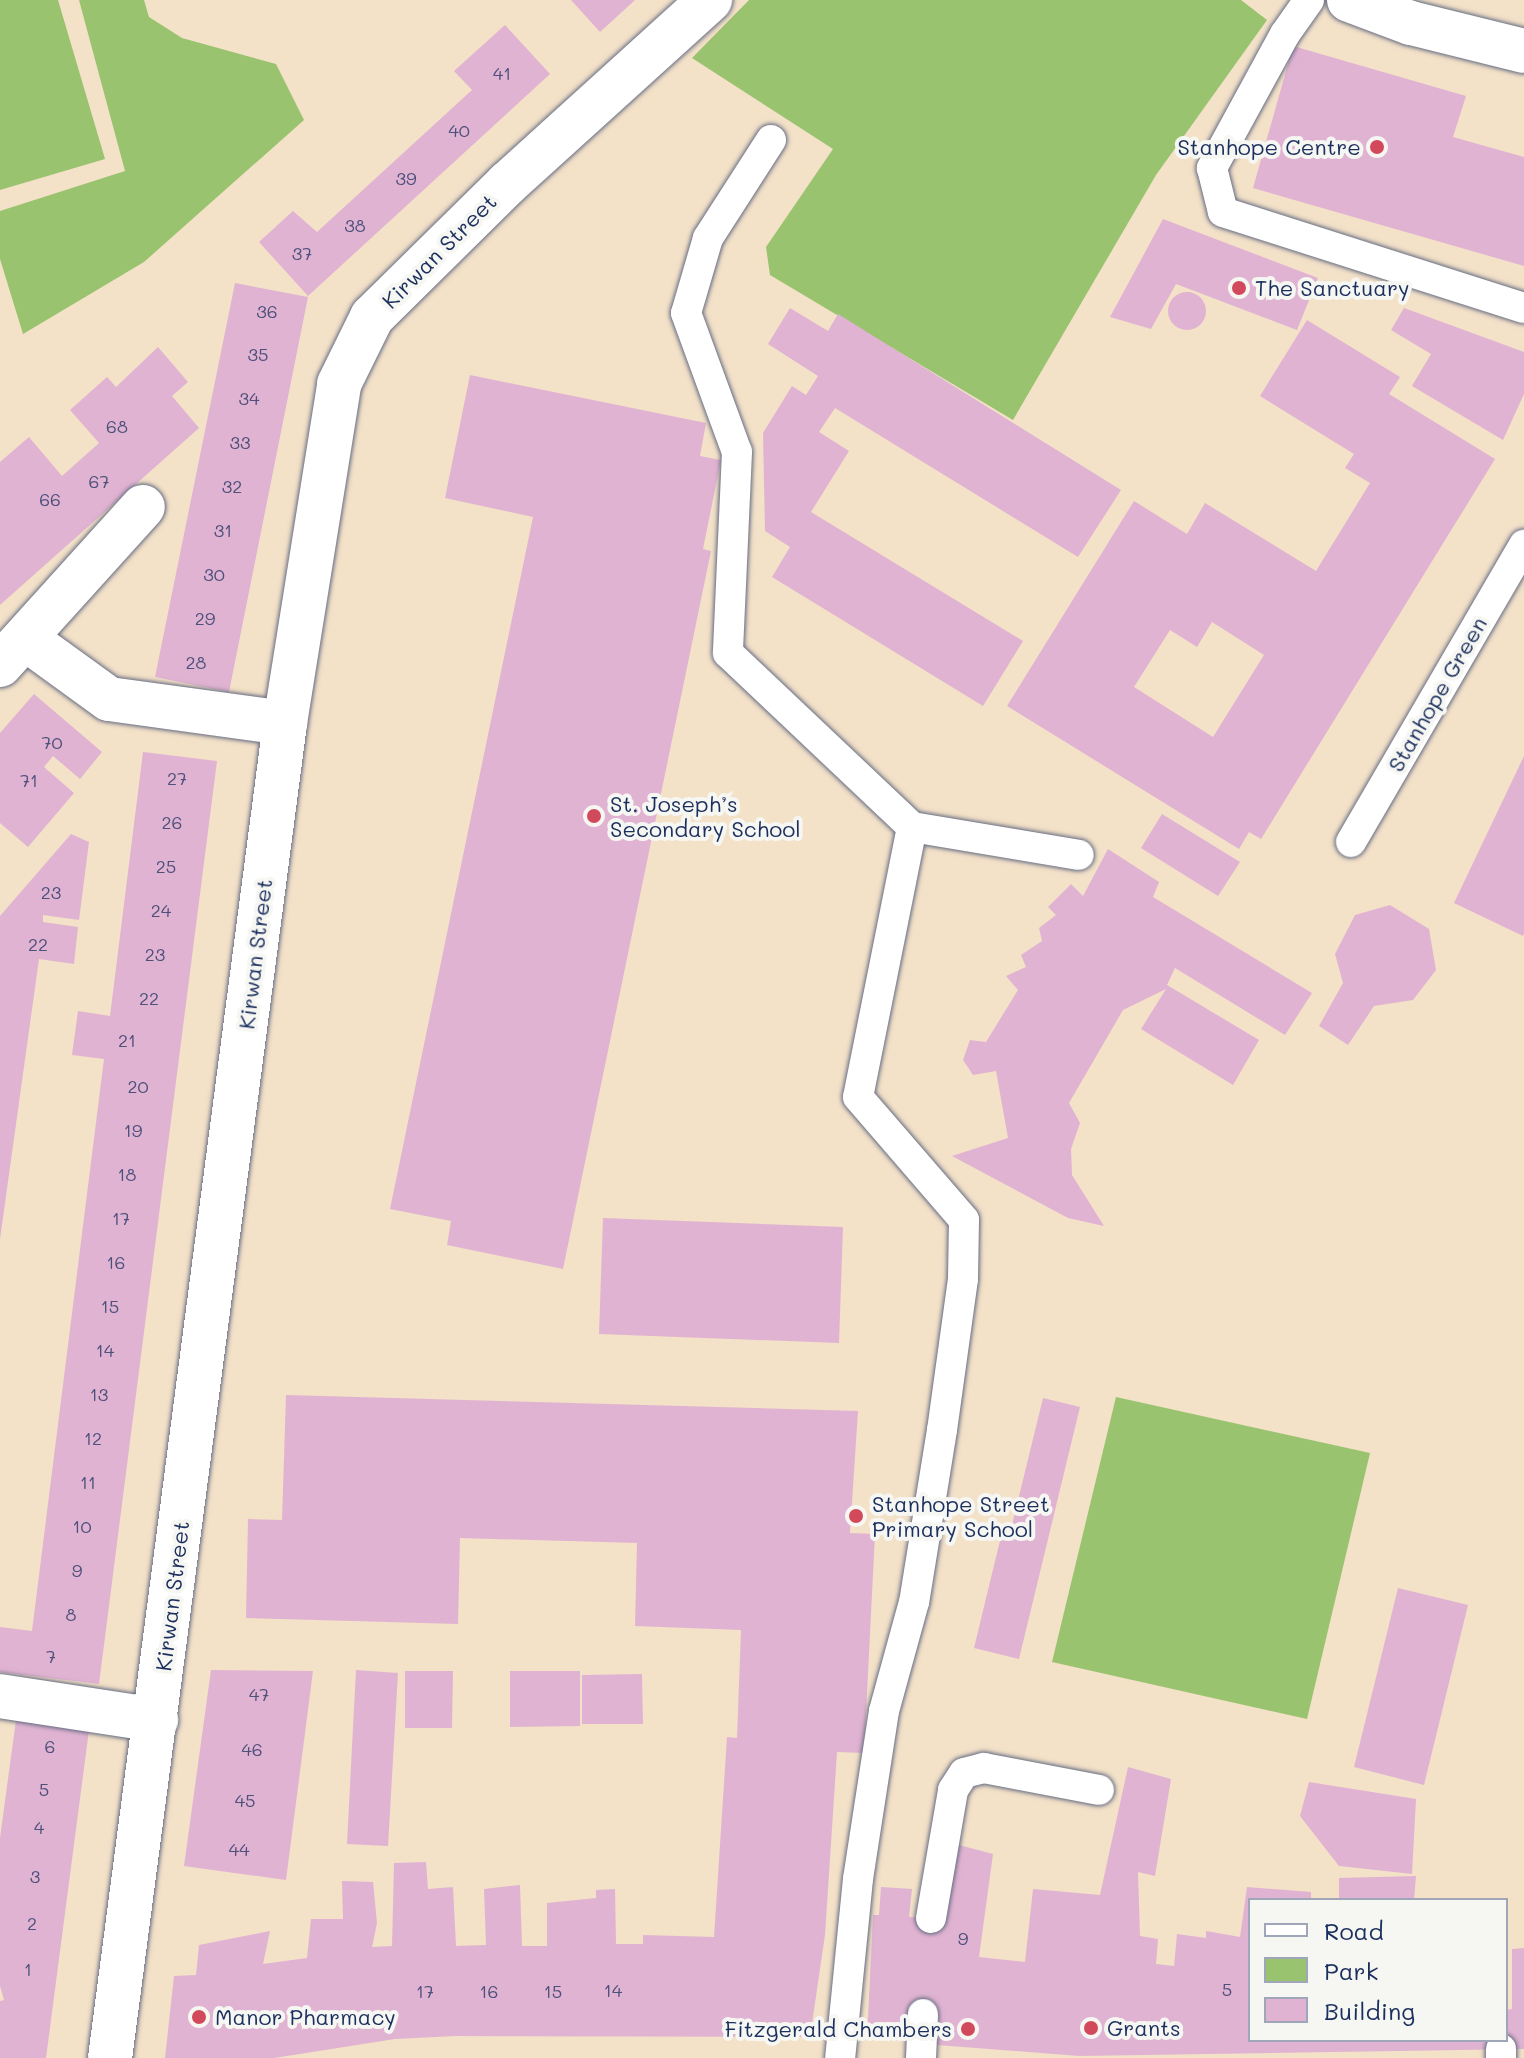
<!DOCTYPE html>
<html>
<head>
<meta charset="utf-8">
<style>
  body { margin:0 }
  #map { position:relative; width:1524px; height:2058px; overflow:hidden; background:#f3e1c8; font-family:Mali,sans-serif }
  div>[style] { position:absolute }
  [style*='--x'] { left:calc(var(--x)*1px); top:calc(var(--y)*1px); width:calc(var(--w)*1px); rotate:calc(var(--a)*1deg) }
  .green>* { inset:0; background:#9ac36f }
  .building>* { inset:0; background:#e1b3d2 }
  .round { border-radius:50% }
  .roads { filter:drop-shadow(0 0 2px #676d83) drop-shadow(0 0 2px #676d83) }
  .lane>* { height:30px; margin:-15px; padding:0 15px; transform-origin:15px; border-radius:15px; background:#fff }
  .street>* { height:44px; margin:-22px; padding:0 22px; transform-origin:22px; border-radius:22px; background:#fff }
  .dots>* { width:22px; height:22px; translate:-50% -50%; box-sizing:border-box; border:4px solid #f6f6f2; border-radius:50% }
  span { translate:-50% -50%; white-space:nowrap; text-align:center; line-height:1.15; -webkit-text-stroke:8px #f6f6f2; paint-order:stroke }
  .number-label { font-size:18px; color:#4c507b }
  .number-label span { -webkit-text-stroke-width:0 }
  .poi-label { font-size:22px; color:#1b2f5e }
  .right { translate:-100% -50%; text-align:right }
  .left { translate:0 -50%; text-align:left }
  .street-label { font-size:22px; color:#1b2f5e }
  .legend { position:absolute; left:1248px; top:1898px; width:260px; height:144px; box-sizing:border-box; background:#f6f6f2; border:2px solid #9ea6b7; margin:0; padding:10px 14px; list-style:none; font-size:24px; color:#1b2f5e }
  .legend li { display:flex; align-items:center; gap:16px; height:40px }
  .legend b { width:40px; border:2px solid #9ea6b7 }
</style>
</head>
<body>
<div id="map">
  <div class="green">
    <div style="clip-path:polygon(0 0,58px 0,105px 159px,0 190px)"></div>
    <div style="clip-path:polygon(79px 0,144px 0,149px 17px,182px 38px,276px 64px,304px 120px,144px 262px,23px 334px,0 259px,0 211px,125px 171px)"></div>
    <div style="clip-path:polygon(749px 0,1241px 0,1267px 20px,1156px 175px,1013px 420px,770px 275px,766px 247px,833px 149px,692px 58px)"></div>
    <div style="clip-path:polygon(1116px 1397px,1370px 1453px,1307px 1719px,1052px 1662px)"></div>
  </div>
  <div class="building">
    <div style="clip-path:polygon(571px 0,635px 0,600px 32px)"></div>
    <div style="clip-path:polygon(505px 25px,550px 74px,308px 296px,259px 242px,293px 211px,317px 232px,472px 90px,454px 71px)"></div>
    <div style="clip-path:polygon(1293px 46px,1466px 96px,1453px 137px,1524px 157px,1524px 266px,1253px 188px)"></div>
    <div style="clip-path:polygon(1163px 219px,1318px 278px,1297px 330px,1176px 284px,1151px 329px,1110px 317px)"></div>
    <div style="clip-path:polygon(235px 283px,308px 297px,229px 692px,155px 677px)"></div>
    <div class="round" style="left:1168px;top:292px;width:38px;height:38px"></div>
    <div style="clip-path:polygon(790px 308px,828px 331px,838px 314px,1121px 490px,1078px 557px,835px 408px,819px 432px,849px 451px,811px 512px,1023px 641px,983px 706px,772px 577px,790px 547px,765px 531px,763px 433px,792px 386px,806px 395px,818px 376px,768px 344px)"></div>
    <div style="clip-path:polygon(1404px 308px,1524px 352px,1524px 394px,1503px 440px,1412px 386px,1431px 354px,1391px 330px)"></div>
    <div style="clip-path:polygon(evenodd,1307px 320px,1400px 377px,1389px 394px,1495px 459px,1261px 839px,1249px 832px,1239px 849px,1007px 706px,1134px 501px,1187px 534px,1205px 503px,1316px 571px,1370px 483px,1345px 468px,1354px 454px,1260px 396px,1307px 320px,1212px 622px,1264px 655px,1213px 737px,1134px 687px,1170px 630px,1197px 647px,1212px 622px)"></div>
    <div style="clip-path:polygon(158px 347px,188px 382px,172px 396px,199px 428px,0 605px,0 462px,29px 437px,62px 476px,99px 443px,70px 410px,107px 377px,116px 387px)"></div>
    <div style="clip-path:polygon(470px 375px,706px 423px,700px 456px,721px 460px,703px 549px,711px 551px,563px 1269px,447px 1245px,451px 1221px,390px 1209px,533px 517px,445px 498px)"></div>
    <div style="clip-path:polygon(34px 694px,102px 752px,80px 779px,53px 756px,44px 767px,74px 793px,28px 847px,0 823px,0 733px)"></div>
    <div style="clip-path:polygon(143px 752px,217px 761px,99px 1684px,0 1672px,0 1627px,32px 1631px,104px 1059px,72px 1055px,78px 1011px,110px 1016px)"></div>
    <div style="clip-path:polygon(1524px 756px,1524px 933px,1523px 936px,1454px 903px)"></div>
    <div style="clip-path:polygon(1162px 814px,1240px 862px,1218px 896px,1141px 848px)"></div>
    <div style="clip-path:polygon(71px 834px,89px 842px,79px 920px,43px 915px,43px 922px,78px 927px,74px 964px,39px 959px,0 1239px,0 916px)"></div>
    <div style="clip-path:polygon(1108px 849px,1159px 882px,1153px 897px,1312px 993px,1285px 1035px,1175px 968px,1167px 985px,1259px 1040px,1233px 1085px,1141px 1029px,1166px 989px,1123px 1010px,1069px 1103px,1080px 1123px,1071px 1149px,1072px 1175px,1104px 1226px,1068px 1218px,952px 1156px,1008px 1138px,996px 1071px,973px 1075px,963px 1060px,970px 1040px,986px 1042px,1018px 990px,1006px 976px,1026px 967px,1021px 955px,1042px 941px,1039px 928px,1056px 915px,1048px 907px,1071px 884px,1083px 896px)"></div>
    <div style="clip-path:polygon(1390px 905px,1429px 929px,1436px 970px,1413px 1000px,1374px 1006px,1348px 1045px,1319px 1026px,1343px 983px,1335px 954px,1355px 915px)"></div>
    <div style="clip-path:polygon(603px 1218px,843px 1227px,839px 1343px,599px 1334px)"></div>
    <div style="clip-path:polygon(286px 1395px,858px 1411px,850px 1533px,875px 1534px,864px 1753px,837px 1752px,825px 1935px,810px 2037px,456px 2036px,395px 2039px,274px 2058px,165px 2058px,174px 1976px,196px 1975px,199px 1945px,270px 1931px,263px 1964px,307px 1958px,311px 1919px,343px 1919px,342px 1881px,373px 1882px,377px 1923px,372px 1947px,392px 1946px,394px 1863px,426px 1862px,428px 1889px,453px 1887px,456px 1946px,486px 1945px,484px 1889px,520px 1885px,522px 1946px,547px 1946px,547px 1903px,596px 1898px,596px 1890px,615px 1889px,616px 1944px,643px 1944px,643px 1935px,714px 1937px,727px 1737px,737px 1738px,741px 1630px,635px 1626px,637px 1543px,460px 1538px,458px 1624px,246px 1618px,248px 1519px,282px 1520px)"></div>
    <div style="clip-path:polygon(1043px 1398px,1080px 1407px,1019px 1659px,974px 1648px,1004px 1524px,1012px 1525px)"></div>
    <div style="clip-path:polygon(1398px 1588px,1468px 1605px,1424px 1785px,1354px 1767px)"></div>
    <div style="clip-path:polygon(211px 1670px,313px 1671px,286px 1880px,184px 1866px)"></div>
    <div style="clip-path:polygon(356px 1670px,398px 1673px,388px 1846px,347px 1844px)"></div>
    <div style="clip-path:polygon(405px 1671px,453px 1671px,452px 1728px,405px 1728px)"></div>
    <div style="clip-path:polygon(510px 1671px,580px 1671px,580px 1726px,510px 1727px)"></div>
    <div style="clip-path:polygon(642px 1674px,643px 1724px,582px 1724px,582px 1675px)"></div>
    <div style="clip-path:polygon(16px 1720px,89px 1730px,46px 2058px,0 2058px,0 2001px,4px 2000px,0 1986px,0 1838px)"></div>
    <div style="clip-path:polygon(1128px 1767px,1171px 1779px,1155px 1876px,1138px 1872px,1140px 1936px,1158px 1939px,1156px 1964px,1174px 1966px,1177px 1934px,1206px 1938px,1206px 1931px,1240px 1937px,1247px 1887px,1311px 1892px,1311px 1900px,1250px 1900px,1250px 2040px,1506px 2040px,1506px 2010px,1512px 2009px,1512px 1949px,1524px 1948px,1524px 2049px,1079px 2056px,937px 2045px,939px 2016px,911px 2014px,908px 2041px,867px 2038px,873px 1915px,879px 1915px,881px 1887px,912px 1889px,909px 1917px,945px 1919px,959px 1845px,993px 1854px,979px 1957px,1025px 1962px,1033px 1889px,1100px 1895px)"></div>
    <div style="clip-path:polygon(1309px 1782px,1416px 1799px,1412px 1874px,1339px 1866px,1300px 1816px)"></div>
    <div style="clip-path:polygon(1416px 1876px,1414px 1900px,1339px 1900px,1339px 1878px)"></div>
  </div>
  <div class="roads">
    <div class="lane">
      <div style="--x:1309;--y:0;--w:42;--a:125.2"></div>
      <div style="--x:1285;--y:34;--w:153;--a:118.6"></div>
      <div style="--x:1212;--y:168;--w:45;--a:76"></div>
      <div style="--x:1223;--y:212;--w:316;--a:17.7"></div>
      <div style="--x:771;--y:140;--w:117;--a:122.7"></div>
      <div style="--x:708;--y:238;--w:78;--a:106.3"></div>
      <div style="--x:686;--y:313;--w:148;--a:69.9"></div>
      <div style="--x:737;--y:452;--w:201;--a:92.6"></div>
      <div style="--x:728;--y:653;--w:253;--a:43.4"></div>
      <div style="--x:912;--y:827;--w:275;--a:101.3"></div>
      <div style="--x:858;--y:1097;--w:162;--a:49.2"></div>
      <div style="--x:964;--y:1220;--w:59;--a:91"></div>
      <div style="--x:963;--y:1279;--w:152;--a:97.9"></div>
      <div style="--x:942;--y:1430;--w:174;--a:99.2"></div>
      <div style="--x:914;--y:1602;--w:113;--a:105.4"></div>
      <div style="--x:884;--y:1711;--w:170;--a:98.8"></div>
      <div style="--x:858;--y:1879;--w:180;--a:95.7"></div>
      <div style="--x:912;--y:827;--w:169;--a:9.5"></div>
      <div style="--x:1351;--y:842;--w:344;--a:-59.8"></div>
      <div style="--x:931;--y:1918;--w:130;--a:-80.2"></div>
      <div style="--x:953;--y:1790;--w:20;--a:-57"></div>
      <div style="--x:964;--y:1773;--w:21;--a:-14"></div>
      <div style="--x:984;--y:1768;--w:117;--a:10.8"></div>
      <div style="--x:1501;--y:2049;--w:9;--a:90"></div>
      <div style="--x:921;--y:2058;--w:44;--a:-87.4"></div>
    </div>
    <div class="street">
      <div style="--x:1349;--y:0;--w:66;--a:20.4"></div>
      <div style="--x:1411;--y:23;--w:116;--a:13.9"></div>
      <div style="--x:26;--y:639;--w:102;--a:35.9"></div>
      <div style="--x:109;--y:699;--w:178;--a:7.8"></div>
      <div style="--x:0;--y:665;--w:213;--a:-47.9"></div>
      <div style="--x:0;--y:1696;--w:158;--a:8.7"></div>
      <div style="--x:110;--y:2058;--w:1346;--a:-82.53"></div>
      <div style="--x:285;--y:723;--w:343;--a:-80.9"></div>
      <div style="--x:339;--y:384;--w:75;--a:-63.8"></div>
      <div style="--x:372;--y:317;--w:191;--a:-44.6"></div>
      <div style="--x:508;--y:183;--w:273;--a:-42.2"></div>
    </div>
  </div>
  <div class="dots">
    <div style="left:1377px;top:147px;background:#d1495b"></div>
    <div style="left:1239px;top:288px;background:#d1495b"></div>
    <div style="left:594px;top:816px;background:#d1495b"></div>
    <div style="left:856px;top:1516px;background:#d1495b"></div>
    <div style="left:199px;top:2017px;background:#d1495b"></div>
    <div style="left:1091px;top:2028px;background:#d1495b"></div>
    <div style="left:968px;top:2029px;background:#d1495b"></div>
  </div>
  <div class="number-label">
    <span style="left:502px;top:73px">41</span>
    <span style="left:459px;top:130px">40</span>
    <span style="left:406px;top:178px">39</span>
    <span style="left:355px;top:225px">38</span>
    <span style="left:302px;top:253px">37</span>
    <span style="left:267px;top:311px">36</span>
    <span style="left:258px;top:354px">35</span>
    <span style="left:249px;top:398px">34</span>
    <span style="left:117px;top:426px">68</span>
    <span style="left:240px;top:442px">33</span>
    <span style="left:99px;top:481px">67</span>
    <span style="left:232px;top:486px">32</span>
    <span style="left:50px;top:499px">66</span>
    <span style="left:223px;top:530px">31</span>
    <span style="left:214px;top:574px">30</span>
    <span style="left:205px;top:618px">29</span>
    <span style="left:196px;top:662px">28</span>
    <span style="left:52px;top:742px">70</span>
    <span style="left:177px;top:778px">27</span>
    <span style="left:29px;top:780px">71</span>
    <span style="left:172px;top:822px">26</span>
    <span style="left:166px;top:866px">25</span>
    <span style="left:51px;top:892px">23</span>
    <span style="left:161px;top:910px">24</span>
    <span style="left:38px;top:944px">22</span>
    <span style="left:155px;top:954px">23</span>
    <span style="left:149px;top:998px">22</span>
    <span style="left:127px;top:1040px">21</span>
    <span style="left:138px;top:1086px">20</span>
    <span style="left:133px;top:1130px">19</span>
    <span style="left:127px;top:1174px">18</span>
    <span style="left:121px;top:1218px">17</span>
    <span style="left:116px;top:1262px">16</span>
    <span style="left:110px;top:1306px">15</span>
    <span style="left:105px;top:1350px">14</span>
    <span style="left:99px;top:1394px">13</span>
    <span style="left:93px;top:1438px">12</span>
    <span style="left:88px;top:1482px">11</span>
    <span style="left:82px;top:1526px">10</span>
    <span style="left:77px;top:1570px">9</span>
    <span style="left:71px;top:1614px">8</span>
    <span style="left:51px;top:1656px">7</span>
    <span style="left:259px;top:1694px">47</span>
    <span style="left:50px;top:1746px">6</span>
    <span style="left:252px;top:1749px">46</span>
    <span style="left:44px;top:1789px">5</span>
    <span style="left:245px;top:1800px">45</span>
    <span style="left:39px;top:1827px">4</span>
    <span style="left:239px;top:1849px">44</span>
    <span style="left:35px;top:1876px">3</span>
    <span style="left:32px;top:1923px">2</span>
    <span style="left:963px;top:1938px">9</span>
    <span style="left:28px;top:1969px">1</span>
    <span style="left:1227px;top:1989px">5</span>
    <span style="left:613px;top:1990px">14</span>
    <span style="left:425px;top:1991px">17</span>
    <span style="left:489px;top:1991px">16</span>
    <span style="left:553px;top:1991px">15</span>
  </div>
  <div class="poi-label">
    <span class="right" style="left:1361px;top:147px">Stanhope Centre</span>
    <span class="left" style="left:1255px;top:288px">The Sanctuary</span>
    <span class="left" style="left:610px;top:816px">St. Joseph’s<br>Secondary School</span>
    <span class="left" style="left:872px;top:1516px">Stanhope Street<br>Primary School</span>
    <span class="left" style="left:215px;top:2017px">Manor Pharmacy</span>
    <span class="left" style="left:1107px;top:2028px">Grants</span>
    <span class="right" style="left:952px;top:2029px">Fitzgerald Chambers</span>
  </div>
  <div class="street-label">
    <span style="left:439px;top:251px;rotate:-45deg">Kirwan Street</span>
    <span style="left:1437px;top:694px;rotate:-60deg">Stanhope Green</span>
    <span style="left:255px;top:954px;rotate:-83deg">Kirwan Street</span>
    <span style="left:172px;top:1596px;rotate:-83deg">Kirwan Street</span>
  </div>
  <ul class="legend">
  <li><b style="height:10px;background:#fff"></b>Road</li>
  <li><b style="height:22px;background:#9ac36f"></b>Park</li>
  <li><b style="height:22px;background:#e1b3d2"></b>Building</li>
  </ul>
</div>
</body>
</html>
